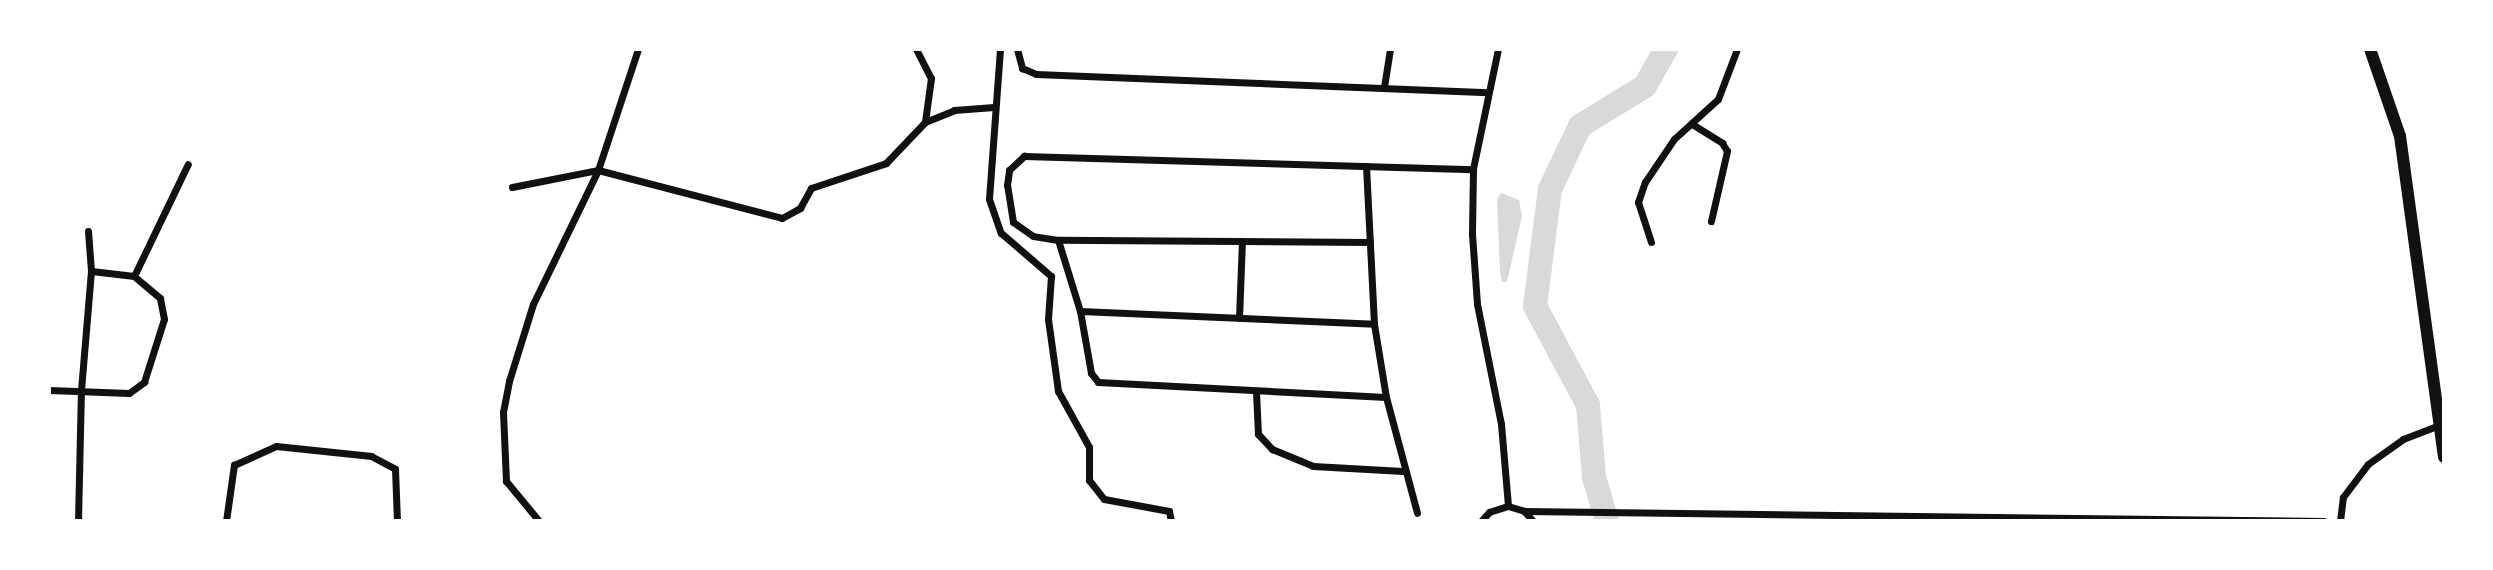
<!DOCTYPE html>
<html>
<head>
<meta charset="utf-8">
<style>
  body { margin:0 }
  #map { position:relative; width:2493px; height:570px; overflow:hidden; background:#fff; font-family:"Fira Sans Condensed",sans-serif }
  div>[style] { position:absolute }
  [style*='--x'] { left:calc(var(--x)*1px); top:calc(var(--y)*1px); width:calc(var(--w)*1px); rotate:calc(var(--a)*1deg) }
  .water>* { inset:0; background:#d9d9d9 }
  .river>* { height:24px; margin:-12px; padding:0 12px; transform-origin:12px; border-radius:12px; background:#d9d9d9 }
  .minor>* { height:7px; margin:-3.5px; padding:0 3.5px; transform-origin:3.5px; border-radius:3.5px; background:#111 }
  .primary>* { height:12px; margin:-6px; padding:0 6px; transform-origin:6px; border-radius:6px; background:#111 }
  span { translate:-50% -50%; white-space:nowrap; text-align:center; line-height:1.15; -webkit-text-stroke:7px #fff; paint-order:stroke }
  .frame { position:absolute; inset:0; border:51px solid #fff; pointer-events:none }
</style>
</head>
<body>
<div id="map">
  <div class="water">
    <div style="clip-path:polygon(1501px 193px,1519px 200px,1522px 216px,1507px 282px,1502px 282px,1500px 272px,1497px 199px)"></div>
  </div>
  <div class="river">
    <div style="--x:1607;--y:521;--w:46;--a:-106.5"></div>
    <div style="--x:1594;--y:477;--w:72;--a:-94.8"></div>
    <div style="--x:1588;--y:405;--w:112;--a:-118.2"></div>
    <div style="--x:1535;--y:306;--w:118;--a:-82.7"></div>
    <div style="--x:1550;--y:189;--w:70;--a:-64.5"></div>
    <div style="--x:1580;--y:126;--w:76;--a:-31.6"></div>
    <div style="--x:1645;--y:86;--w:43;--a:-60.4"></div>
  </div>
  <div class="minor">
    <div style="--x:916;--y:49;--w:33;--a:63"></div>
    <div style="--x:931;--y:78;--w:44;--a:97.8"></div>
    <div style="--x:1000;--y:49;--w:150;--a:94.2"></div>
    <div style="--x:989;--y:199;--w:36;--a:71"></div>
    <div style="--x:1001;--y:233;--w:66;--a:40.7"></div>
    <div style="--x:1051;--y:276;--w:43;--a:94"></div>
    <div style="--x:1048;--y:319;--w:73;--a:82.1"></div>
    <div style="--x:1058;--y:391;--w:64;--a:61"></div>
    <div style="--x:1089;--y:447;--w:33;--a:90"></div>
    <div style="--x:1089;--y:480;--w:24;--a:52"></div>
    <div style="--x:1104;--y:499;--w:66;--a:10.5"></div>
    <div style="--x:1169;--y:511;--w:10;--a:79"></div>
    <div style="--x:1017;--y:49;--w:20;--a:75"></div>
    <div style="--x:1022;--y:68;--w:15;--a:23"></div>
    <div style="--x:1036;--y:74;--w:452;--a:2.3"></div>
    <div style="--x:1498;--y:49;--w:123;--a:101.8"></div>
    <div style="--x:1473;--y:169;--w:65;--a:90.9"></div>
    <div style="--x:1472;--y:234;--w:70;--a:85.9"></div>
    <div style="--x:1477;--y:304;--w:122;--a:78.7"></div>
    <div style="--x:1501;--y:424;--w:82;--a:85.1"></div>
    <div style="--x:1384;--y:87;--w:38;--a:-81"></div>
    <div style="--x:1692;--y:124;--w:36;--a:32"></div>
    <div style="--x:1722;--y:143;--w:9;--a:58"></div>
    <div style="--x:1727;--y:151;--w:72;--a:102.9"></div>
    <div style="--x:1366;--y:166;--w:158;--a:87.1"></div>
    <div style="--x:1374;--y:324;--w:74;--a:80.7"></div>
    <div style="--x:1386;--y:397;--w:120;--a:75"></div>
    <div style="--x:512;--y:187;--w:88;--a:-11.2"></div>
    <div style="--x:598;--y:170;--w:190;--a:14.6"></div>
    <div style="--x:782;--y:218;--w:21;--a:-29"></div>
    <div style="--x:800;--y:208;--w:23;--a:-61"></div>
    <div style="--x:811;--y:188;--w:79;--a:-18.4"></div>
    <div style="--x:886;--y:163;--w:57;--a:-46.4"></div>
    <div style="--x:925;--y:122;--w:31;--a:-22"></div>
    <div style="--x:954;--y:110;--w:40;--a:-4.3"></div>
    <div style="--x:1058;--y:240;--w:74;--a:72.8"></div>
    <div style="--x:1080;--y:311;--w:63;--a:79.9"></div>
    <div style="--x:1091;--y:373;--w:11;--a:52"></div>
    <div style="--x:1098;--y:382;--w:288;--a:3"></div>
    <div style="--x:1370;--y:242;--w:312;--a:-179.6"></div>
    <div style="--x:1058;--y:240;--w:25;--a:-171"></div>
    <div style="--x:1033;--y:236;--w:24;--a:-145"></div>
    <div style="--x:1013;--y:222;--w:37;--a:-99"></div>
    <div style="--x:1007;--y:185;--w:15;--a:-82"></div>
    <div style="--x:1009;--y:170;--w:21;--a:-43"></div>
    <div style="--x:1024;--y:156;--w:449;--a:1.7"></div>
    <div style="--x:1651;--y:242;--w:42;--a:-108"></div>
    <div style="--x:1638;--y:202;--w:21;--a:-71"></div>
    <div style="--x:1645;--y:182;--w:52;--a:-56"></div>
    <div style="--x:1674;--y:139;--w:59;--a:-42.3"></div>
    <div style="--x:1718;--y:99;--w:53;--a:-69.2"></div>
    <div style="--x:134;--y:276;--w:124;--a:-64.3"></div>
    <div style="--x:1080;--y:311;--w:294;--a:2.5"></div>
    <div style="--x:1239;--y:318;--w:77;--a:-87.8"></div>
    <div style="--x:49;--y:390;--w:80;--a:2.1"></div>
    <div style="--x:129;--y:393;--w:19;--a:-36"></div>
    <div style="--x:144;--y:382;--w:66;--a:-72.4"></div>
    <div style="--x:164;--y:319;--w:21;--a:-101"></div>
    <div style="--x:160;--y:298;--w:34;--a:-140"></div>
    <div style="--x:134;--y:276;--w:43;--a:-173.4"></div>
    <div style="--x:1256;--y:392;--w:42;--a:87.3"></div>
    <div style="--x:1258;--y:434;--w:21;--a:47"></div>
    <div style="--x:1272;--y:449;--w:44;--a:22.5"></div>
    <div style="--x:1313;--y:466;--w:90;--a:3.2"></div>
    <div style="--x:1524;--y:511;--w:800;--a:0.72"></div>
    <div style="--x:78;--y:521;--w:131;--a:-88.7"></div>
    <div style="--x:81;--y:390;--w:119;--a:-85.2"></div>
    <div style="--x:91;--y:271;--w:40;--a:-94.3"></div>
    <div style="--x:226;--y:521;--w:57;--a:-81.9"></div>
    <div style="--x:234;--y:465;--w:46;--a:-24.3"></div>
    <div style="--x:276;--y:446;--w:96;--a:6"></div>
    <div style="--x:371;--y:456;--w:27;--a:28"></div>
    <div style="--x:395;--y:469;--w:52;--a:87.8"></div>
    <div style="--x:539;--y:521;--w:52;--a:-129.5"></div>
    <div style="--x:506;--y:481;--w:69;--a:-92.5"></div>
    <div style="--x:503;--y:412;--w:32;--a:-79"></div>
    <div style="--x:509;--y:381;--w:81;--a:-72.7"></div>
    <div style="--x:533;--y:304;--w:149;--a:-64.1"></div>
    <div style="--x:598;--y:170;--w:127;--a:-71.7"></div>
    <div style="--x:1481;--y:521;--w:12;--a:-48"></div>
    <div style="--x:1489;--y:512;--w:20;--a:-18"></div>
    <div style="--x:1508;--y:506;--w:17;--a:17"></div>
    <div style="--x:1524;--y:511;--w:13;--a:48"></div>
    <div style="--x:2340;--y:521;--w:24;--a:-83"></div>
    <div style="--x:2343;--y:497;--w:41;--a:-52.9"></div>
    <div style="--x:2368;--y:464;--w:43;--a:-35.5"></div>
    <div style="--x:2403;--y:439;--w:39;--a:-21"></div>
  </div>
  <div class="primary">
    <div style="--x:2370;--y:49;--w:92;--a:71"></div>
    <div style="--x:2400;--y:136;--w:324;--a:82.2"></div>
  </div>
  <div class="frame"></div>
</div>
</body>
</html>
